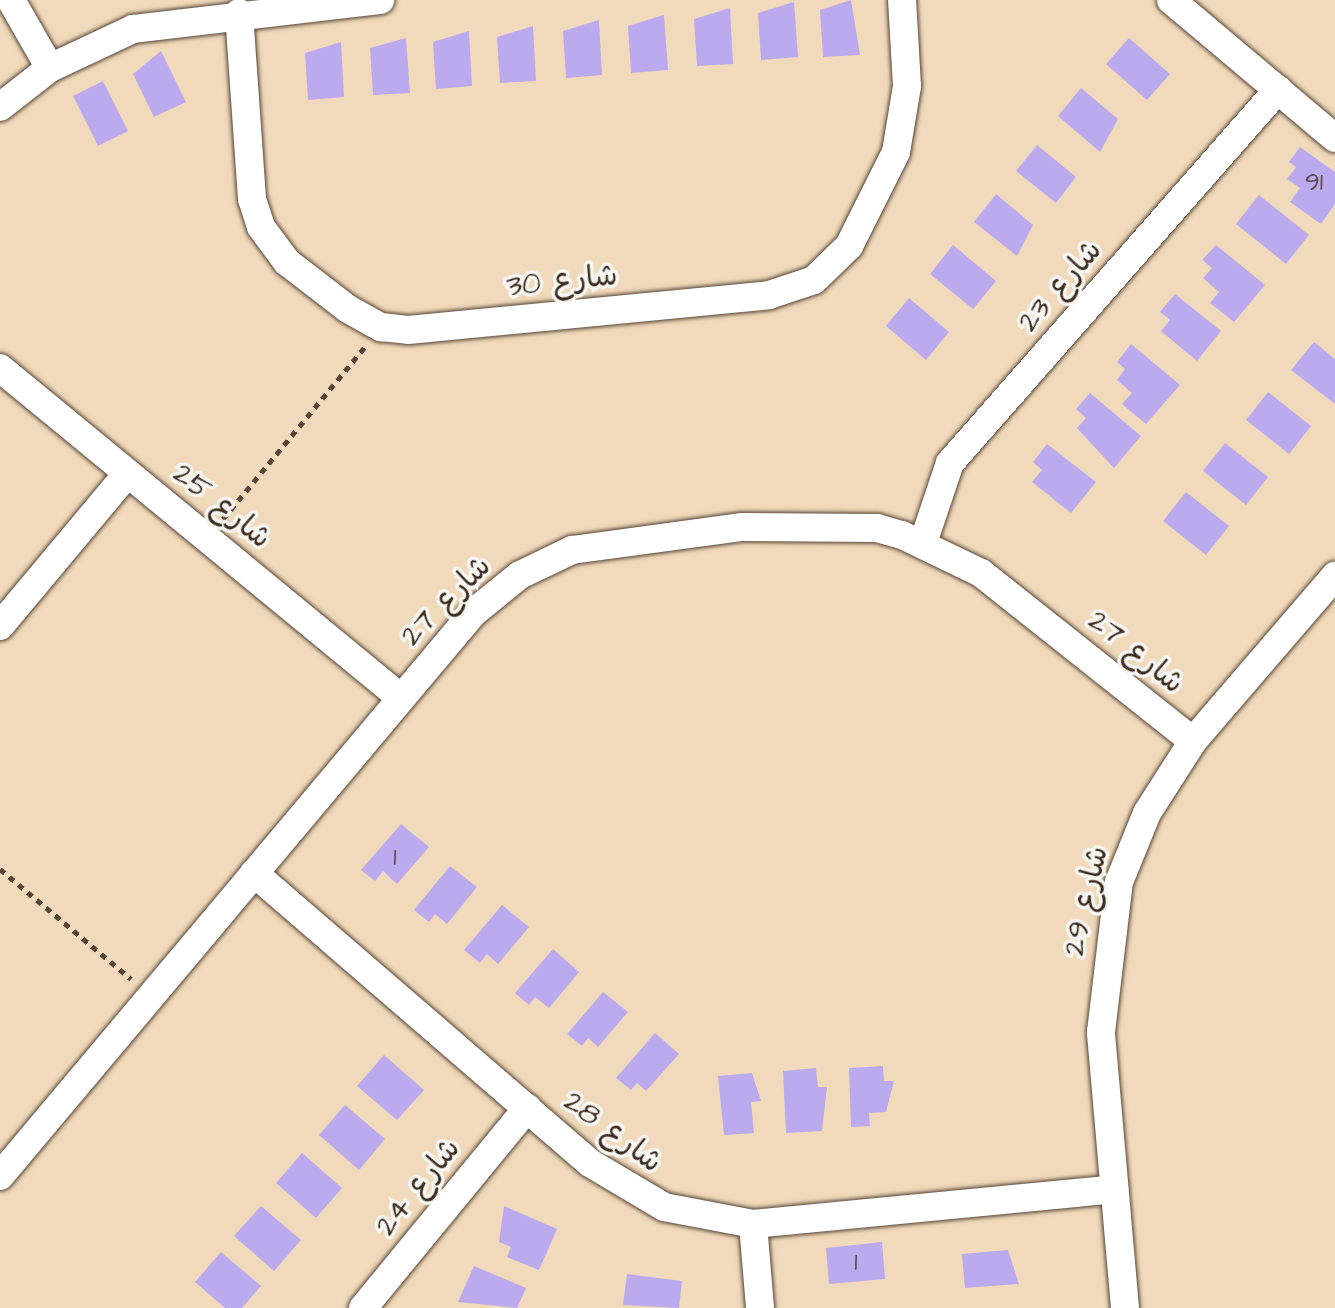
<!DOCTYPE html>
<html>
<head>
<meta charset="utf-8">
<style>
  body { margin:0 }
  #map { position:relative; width:1335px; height:1308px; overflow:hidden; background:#f1dabb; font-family:"Architects Daughter","Playpen Sans Arabic",sans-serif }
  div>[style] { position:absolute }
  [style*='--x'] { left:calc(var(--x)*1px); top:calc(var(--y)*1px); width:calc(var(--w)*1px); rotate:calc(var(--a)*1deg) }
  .building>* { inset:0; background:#bae }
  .path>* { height:5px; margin-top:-2.5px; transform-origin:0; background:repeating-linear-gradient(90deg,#564436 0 6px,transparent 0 12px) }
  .roads { filter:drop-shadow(0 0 2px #564436) drop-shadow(0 0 2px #564436) }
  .minor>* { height:28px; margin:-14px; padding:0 14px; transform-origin:14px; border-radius:14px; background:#fff }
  span { translate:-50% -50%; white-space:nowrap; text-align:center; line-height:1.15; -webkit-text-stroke:7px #f6f6f2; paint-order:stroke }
  .number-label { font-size:26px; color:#5b4a52 }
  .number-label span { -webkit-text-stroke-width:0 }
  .street-label { font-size:30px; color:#3b2a1e }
</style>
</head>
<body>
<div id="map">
  <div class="building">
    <div style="clip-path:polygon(851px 0,860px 55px,823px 57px,820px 10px)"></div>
    <div style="clip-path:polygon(794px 2px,798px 57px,761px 60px,758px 13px)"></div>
    <div style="clip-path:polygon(730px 8px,733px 64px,697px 66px,694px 19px)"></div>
    <div style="clip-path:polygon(664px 15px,668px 70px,631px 73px,628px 26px)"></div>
    <div style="clip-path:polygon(599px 20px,602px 75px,566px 78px,563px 31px)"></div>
    <div style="clip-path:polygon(533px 26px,536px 81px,500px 83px,497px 37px)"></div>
    <div style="clip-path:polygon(469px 31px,472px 86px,436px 89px,433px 42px)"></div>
    <div style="clip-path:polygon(406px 38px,410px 93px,373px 95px,370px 48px)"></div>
    <div style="clip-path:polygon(1129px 38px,1170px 74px,1147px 100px,1106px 64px)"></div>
    <div style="clip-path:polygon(341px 42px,344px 97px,308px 100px,305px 53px)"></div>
    <div style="clip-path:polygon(161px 51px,186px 102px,154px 117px,133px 74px)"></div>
    <div style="clip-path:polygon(103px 81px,128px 131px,98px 146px,73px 96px)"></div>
    <div style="clip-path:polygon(1081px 88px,1118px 119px,1100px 152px,1058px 116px)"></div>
    <div style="clip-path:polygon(1037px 145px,1076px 177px,1056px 203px,1016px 171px)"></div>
    <div style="clip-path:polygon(1300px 147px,1335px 172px,1335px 204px,1321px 224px,1290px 202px,1300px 188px,1287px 179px,1296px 167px,1289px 162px)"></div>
    <div style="clip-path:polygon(996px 194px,1033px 225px,1017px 256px,974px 222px)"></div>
    <div style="clip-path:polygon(1259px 195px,1309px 235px,1286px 264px,1236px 224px)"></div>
    <div style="clip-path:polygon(953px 245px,996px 281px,973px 309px,930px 274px)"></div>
    <div style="clip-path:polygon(1216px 245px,1265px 285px,1234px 322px,1210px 303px,1219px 292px,1203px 278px,1212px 268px,1202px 260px)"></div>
    <div style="clip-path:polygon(1175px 294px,1221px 331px,1197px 361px,1161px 331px,1170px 320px,1160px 312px)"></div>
    <div style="clip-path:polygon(909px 298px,949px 332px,926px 360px,886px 326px)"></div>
    <div style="clip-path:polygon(1314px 342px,1335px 359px,1335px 404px,1291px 370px)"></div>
    <div style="clip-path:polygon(1131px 344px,1180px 385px,1146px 424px,1122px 404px,1132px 393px,1117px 380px,1125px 369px,1117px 362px)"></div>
    <div style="clip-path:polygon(1268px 392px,1311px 426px,1289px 454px,1246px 420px)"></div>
    <div style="clip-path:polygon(1090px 393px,1141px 436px,1114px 468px,1077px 428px,1086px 418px,1076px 409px)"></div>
    <div style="clip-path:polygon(1225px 443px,1268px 477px,1246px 505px,1203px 471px)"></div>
    <div style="clip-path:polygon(1047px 444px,1096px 482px,1071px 513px,1032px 482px,1042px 470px,1033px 462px)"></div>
    <div style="clip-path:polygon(1186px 492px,1229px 526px,1206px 555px,1163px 521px)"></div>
    <div style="clip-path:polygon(401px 824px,429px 847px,397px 884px,383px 871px,375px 881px,361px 870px)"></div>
    <div style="clip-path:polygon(450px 866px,477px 887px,447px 924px,435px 914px,429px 922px,414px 910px)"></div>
    <div style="clip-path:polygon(502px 905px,529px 927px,498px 964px,487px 954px,480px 963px,464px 950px)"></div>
    <div style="clip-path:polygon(553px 949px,579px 972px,549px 1008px,535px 997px,529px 1005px,515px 993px)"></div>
    <div style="clip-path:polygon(603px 992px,628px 1012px,598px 1047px,588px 1038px,582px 1046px,567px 1034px)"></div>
    <div style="clip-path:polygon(655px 1033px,679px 1054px,646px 1091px,637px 1083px,631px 1090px,616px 1078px)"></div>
    <div style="clip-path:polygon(384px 1055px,424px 1090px,397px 1120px,357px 1086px)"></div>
    <div style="clip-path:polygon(883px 1066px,884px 1081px,894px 1081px,886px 1112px,869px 1113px,870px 1126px,851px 1127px,849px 1068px)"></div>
    <div style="clip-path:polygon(816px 1068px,818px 1087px,827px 1087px,822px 1131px,786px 1133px,783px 1071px)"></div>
    <div style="clip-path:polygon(752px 1073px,761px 1101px,751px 1102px,754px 1133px,724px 1135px,718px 1076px)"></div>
    <div style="clip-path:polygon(345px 1105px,385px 1139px,359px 1170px,319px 1135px)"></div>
    <div style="clip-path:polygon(302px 1153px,342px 1188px,316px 1218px,276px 1183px)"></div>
    <div style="clip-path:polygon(261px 1206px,301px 1240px,274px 1271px,234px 1236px)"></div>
    <div style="clip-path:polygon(504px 1206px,557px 1229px,539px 1270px,507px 1257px,511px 1247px,499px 1242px)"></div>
    <div style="clip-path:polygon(882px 1242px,885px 1279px,829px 1284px,826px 1248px)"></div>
    <div style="clip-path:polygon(1008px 1250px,1019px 1284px,965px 1288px,962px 1254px)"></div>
    <div style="clip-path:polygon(221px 1252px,261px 1286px,242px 1308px,225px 1308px,195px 1282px)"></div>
    <div style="clip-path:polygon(474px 1266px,526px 1288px,517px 1308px,458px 1302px)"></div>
    <div style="clip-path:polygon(627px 1274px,682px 1281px,679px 1308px,623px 1305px)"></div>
  </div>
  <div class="path">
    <div style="--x:223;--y:519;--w:223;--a:-50.5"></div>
    <div style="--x:0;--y:869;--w:171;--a:40"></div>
  </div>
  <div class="roads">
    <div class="minor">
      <div style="--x:11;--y:0;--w:78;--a:60.2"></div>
      <div style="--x:1171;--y:0;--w:214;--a:40.1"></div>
      <div style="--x:239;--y:13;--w:186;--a:86"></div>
      <div style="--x:252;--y:199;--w:29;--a:72"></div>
      <div style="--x:261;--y:227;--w:44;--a:53.4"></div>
      <div style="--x:287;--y:262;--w:77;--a:37.6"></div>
      <div style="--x:348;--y:309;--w:38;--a:29"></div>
      <div style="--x:381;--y:327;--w:27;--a:6"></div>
      <div style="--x:408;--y:330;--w:363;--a:-5.5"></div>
      <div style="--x:769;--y:295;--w:47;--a:-18.4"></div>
      <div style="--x:814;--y:280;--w:49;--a:-44.2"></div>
      <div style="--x:849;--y:246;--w:105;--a:-63.4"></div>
      <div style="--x:896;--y:152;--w:67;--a:-80.5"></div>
      <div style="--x:907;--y:86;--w:86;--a:-93.3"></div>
      <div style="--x:0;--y:107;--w:63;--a:-38"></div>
      <div style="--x:50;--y:68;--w:92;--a:-25.2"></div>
      <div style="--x:133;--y:29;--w:249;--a:-6.7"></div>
      <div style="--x:0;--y:368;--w:519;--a:39.45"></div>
      <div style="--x:923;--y:543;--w:84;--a:-71.4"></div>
      <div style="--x:950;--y:463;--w:497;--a:-48.7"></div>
      <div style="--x:0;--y:626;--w:199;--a:-50.1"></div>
      <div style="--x:254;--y:873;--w:444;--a:40.8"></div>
      <div style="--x:590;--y:1163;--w:86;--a:30.7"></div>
      <div style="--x:664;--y:1207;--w:91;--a:10.8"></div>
      <div style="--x:753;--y:1224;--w:363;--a:-5.5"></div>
      <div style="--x:0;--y:1176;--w:735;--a:-49.96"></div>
      <div style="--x:473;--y:613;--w:60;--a:-39"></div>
      <div style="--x:520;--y:575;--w:58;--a:-25.7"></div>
      <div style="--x:572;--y:550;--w:172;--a:-7.7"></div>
      <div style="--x:742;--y:527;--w:135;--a:0.4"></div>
      <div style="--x:877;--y:528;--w:26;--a:16"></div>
      <div style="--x:902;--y:535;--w:88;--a:25.7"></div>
      <div style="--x:981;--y:573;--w:270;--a:38.4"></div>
      <div style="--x:753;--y:1224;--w:84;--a:85.2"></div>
      <div style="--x:363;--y:1308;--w:259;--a:-50.6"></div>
      <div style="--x:1125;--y:1308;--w:277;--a:-95"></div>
      <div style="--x:1101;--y:1032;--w:151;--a:-83.2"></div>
      <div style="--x:1119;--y:882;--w:74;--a:-67.9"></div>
      <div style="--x:1147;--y:813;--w:85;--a:-57.4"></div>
      <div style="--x:1193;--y:741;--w:218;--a:-49.3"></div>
    </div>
  </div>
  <div class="number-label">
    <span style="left:1314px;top:183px">91</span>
    <span style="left:395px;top:858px">1</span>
    <span style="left:856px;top:1263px">1</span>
  </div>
  <div class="street-label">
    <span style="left:562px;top:281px;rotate:-6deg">شارع 30</span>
    <span style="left:1060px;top:286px;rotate:-49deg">شارع 23</span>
    <span style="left:222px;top:506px;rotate:39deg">شارع 25</span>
    <span style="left:446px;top:601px;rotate:-45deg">شارع 27</span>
    <span style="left:1136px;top:652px;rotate:39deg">شارع 27</span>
    <span style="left:1086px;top:901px;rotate:-77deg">شارع 29</span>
    <span style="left:613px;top:1132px;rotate:37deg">شارع 28</span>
    <span style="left:418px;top:1187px;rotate:-51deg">شارع 24</span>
  </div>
</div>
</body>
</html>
